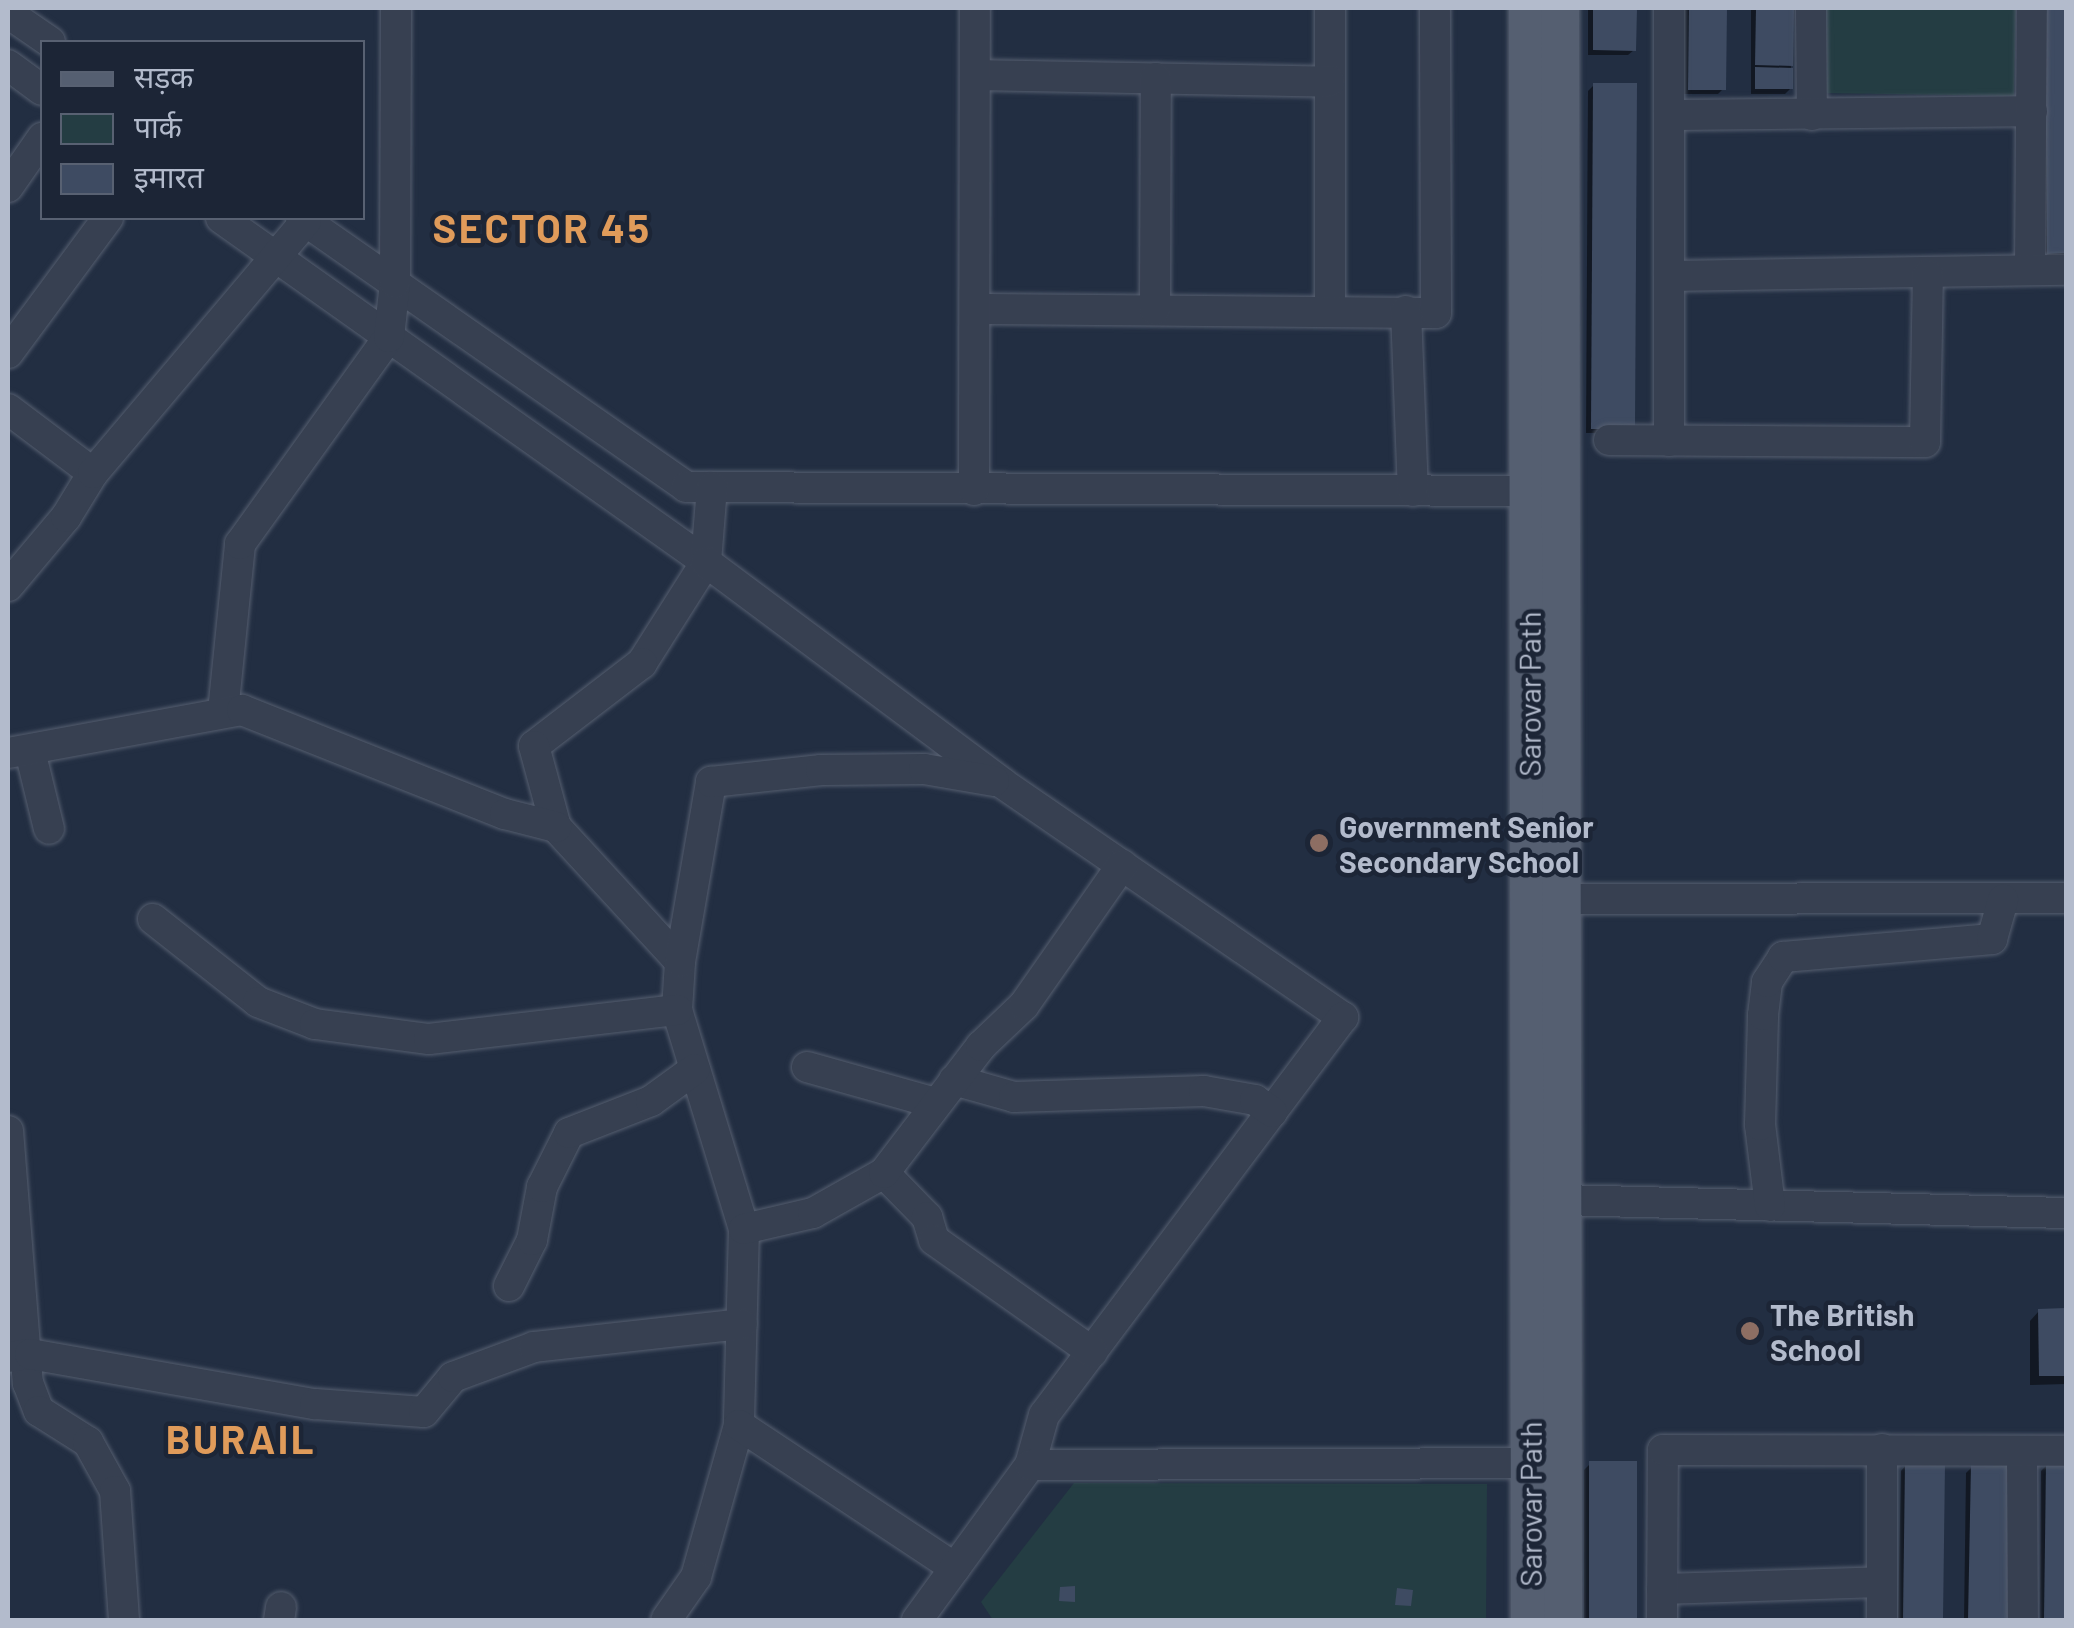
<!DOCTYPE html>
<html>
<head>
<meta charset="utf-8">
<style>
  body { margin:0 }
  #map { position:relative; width:2074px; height:1628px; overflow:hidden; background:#222e42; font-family:Barlow,"Noto Sans Devanagari",sans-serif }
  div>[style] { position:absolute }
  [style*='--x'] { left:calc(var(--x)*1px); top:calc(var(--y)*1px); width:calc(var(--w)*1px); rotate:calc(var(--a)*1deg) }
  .green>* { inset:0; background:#243d43 }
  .shadow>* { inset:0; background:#0007 }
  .building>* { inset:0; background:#3e4b62 }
  .roads { filter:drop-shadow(0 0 2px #555e6f) drop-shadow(0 0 2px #555e6f) }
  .minor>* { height:30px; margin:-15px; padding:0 15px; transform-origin:15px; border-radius:15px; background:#374051 }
  .major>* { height:38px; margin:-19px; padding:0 19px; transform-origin:19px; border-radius:19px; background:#555f71 }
  .dots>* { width:28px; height:28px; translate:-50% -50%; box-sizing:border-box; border:5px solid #1c2536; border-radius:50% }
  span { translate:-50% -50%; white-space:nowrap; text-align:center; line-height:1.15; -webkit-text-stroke:9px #1c2536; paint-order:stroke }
  .street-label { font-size:30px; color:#b3bbcc }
  .poi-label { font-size:30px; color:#b3bbcc; font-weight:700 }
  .left { translate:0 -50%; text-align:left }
  .district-label { font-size:40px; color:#e09b5a; font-weight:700; letter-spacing:2.5px }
  .frame { position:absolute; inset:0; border:10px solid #b3bbcc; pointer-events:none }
  .legend { position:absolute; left:40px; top:40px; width:325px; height:180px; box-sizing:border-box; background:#1c2536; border:2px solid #586172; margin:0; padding:12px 18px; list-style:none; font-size:30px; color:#b3bbcc }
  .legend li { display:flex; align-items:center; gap:20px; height:50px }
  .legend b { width:50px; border:2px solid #586172 }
</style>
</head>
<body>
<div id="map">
  <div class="green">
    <div style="clip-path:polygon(1821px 8px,2016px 8px,2014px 96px,1819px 93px)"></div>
    <div style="clip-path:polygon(1074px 1483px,1487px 1484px,1486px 1620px,993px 1620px,981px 1602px)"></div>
  </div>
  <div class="shadow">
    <div style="clip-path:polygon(1588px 8px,1634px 8px,1634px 50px,1628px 55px,1588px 55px)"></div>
    <div style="clip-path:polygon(1684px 8px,1724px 8px,1724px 88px,1718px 94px,1683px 94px)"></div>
    <div style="clip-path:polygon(1751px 8px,1791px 8px,1791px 88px,1785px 94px,1751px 94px)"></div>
    <div style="clip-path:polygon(2040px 8px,2066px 8px,2066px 258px,2042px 258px)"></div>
    <div style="clip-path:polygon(1594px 85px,1626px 433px,1586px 433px,1588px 91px)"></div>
    <div style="clip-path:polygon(2039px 1311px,2066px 1311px,2066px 1384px,2030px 1385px,2030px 1321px)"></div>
    <div style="clip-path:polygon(1635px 1463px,1635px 1620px,1584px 1620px,1584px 1470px,1590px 1464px)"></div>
    <div style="clip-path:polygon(1906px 1465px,1943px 1465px,1940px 1620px,1898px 1620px,1901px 1471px)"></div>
    <div style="clip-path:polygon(2047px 1465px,2066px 1465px,2066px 1620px,2040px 1620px,2041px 1471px)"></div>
    <div style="clip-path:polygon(1972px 1467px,2008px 1467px,2006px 1620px,1964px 1620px,1966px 1473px)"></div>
  </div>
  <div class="building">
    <div style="clip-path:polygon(1593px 8px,1637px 8px,1636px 51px,1593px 50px)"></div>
    <div style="clip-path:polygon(1689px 8px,1727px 8px,1726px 90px,1688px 90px)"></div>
    <div style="clip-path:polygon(1756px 8px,1794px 8px,1793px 66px,1755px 65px)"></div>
    <div style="clip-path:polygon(2045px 8px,2066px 8px,2066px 253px,2047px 254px)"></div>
    <div style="clip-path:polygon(1755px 67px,1793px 68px,1793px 89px,1755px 89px)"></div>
    <div style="clip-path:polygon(1593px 83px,1637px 83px,1635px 429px,1591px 429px)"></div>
    <div style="clip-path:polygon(2066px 1308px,2066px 1376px,2039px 1376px,2038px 1309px)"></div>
    <div style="clip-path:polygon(1589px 1461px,1637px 1461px,1637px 1620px,1589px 1620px)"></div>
    <div style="clip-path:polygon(1905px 1462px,1945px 1463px,1943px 1620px,1903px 1620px)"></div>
    <div style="clip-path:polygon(2046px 1463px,2066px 1463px,2066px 1620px,2044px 1620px)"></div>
    <div style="clip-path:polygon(1971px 1464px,2011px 1465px,2008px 1620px,1968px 1620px)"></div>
    <div style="clip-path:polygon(1075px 1586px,1075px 1602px,1059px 1601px,1060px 1587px)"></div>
    <div style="clip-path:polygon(1397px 1588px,1413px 1590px,1411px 1606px,1395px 1605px)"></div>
  </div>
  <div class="roads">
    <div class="minor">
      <div style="--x:1330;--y:8;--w:304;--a:90"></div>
      <div style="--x:1811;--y:8;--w:107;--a:89.5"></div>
      <div style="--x:8;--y:13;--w:51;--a:34.6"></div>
      <div style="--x:8;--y:65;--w:42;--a:36.3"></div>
      <div style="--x:975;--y:75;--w:355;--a:1.1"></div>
      <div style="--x:1669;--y:115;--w:363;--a:-0.6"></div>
      <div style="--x:8;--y:187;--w:60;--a:-55.2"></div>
      <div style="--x:221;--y:218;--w:595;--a:35.35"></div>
      <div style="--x:706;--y:562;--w:120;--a:122.4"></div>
      <div style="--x:642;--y:663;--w:136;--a:142.5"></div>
      <div style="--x:534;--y:746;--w:84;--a:74.8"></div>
      <div style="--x:556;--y:827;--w:183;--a:47.4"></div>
      <div style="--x:680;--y:962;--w:48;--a:93.6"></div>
      <div style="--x:677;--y:1010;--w:229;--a:73"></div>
      <div style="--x:744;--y:1229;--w:196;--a:91.5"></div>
      <div style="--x:739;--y:1425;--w:158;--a:105.8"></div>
      <div style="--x:696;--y:1577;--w:52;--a:124.9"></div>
      <div style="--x:301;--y:218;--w:470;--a:34.9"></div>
      <div style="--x:686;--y:487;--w:862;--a:0.27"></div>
      <div style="--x:2030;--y:269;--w:261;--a:-89.6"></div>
      <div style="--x:1669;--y:276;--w:397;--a:-0.9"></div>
      <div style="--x:975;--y:309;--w:461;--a:0.5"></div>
      <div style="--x:1436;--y:313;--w:305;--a:-90.2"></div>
      <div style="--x:1155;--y:310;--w:232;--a:-89.8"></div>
      <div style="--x:1406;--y:311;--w:180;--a:87.8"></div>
      <div style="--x:8;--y:353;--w:168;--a:-53.5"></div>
      <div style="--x:8;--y:409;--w:106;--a:37"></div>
      <div style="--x:1609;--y:440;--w:316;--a:0.4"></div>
      <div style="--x:1925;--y:442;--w:167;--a:-89"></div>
      <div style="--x:1669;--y:441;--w:433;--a:-90"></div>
      <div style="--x:712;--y:487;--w:75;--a:94.6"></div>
      <div style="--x:706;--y:562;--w:369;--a:36.7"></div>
      <div style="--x:1002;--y:783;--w:414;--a:34.5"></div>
      <div style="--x:1343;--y:1017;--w:498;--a:126.9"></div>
      <div style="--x:1044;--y:1415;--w:52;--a:105.6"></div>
      <div style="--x:974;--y:490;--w:482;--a:-89.9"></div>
      <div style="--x:8;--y:586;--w:90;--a:-50"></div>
      <div style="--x:66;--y:517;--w:52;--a:-58.5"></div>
      <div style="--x:93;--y:473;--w:330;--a:-49.8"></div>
      <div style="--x:223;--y:712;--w:169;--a:-84.2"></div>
      <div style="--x:240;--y:544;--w:255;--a:-54.3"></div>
      <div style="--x:389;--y:337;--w:54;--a:-83.7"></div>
      <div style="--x:395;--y:283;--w:275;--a:-89.8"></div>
      <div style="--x:30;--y:751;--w:80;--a:76.3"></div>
      <div style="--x:8;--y:753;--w:238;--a:-10.4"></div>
      <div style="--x:242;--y:710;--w:283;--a:21.6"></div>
      <div style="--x:505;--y:814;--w:53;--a:14.3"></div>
      <div style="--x:1540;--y:899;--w:526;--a:-0.11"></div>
      <div style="--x:153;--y:919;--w:134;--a:38.3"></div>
      <div style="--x:258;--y:1002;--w:61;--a:21.1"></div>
      <div style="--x:315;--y:1024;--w:115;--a:7.5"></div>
      <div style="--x:429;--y:1039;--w:250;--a:-6.7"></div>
      <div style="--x:680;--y:962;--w:183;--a:-80.2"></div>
      <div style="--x:711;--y:782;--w:111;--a:-6.2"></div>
      <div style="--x:821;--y:770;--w:103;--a:-0.6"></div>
      <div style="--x:924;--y:769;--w:71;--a:9.7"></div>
      <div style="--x:807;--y:1067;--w:133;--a:15.7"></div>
      <div style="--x:954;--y:1080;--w:62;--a:15.8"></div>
      <div style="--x:1014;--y:1097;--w:190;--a:-1.8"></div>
      <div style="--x:1204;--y:1091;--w:52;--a:10"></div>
      <div style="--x:1255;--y:1100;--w:21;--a:35"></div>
      <div style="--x:8;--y:1131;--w:253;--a:85.5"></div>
      <div style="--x:28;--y:1383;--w:30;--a:69"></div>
      <div style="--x:39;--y:1411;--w:58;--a:32.3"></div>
      <div style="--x:88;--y:1442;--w:56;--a:61.1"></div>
      <div style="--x:115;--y:1491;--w:129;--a:86"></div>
      <div style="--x:884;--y:1173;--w:62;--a:45.7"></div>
      <div style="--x:927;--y:1217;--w:24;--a:73"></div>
      <div style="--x:934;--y:1240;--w:194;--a:35.3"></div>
      <div style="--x:1562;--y:1200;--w:504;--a:1.48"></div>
      <div style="--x:1770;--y:1206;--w:82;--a:-97"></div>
      <div style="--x:1760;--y:1125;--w:110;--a:-88.4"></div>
      <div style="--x:1763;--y:1015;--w:33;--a:-83"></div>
      <div style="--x:1767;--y:982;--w:30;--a:-57"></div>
      <div style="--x:1783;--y:957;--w:210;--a:-4.9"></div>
      <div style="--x:1992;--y:939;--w:41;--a:-74.2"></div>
      <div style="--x:744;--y:1229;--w:71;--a:-13.1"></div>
      <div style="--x:813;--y:1213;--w:81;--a:-29.4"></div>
      <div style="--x:884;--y:1173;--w:160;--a:-52.6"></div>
      <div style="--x:981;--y:1046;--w:59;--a:-43.6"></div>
      <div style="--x:1024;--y:1005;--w:171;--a:-55"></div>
      <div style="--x:509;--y:1286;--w:51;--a:-63.4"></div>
      <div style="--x:532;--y:1240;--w:54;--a:-79.3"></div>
      <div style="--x:542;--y:1187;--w:60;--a:-63.4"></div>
      <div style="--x:569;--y:1133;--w:88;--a:-21.3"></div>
      <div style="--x:651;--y:1101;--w:54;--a:-36"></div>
      <div style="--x:8;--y:1357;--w:22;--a:-8"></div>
      <div style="--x:30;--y:1354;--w:289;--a:10"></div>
      <div style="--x:315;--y:1404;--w:109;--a:4.2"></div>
      <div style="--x:424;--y:1412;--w:45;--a:-50.4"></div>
      <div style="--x:453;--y:1377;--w:86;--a:-20.3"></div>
      <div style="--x:534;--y:1347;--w:209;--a:-6.3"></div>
      <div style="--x:739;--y:1425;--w:259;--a:33.5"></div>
      <div style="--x:2022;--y:1451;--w:169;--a:89.7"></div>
      <div style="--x:1662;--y:1589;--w:220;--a:-1.8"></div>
      <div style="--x:279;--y:1620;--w:13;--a:-81"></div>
      <div style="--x:917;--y:1620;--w:192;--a:-53.9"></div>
      <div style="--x:1030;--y:1465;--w:519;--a:-0.22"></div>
      <div style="--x:1662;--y:1620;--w:170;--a:-89.7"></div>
      <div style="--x:1663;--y:1450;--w:403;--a:0.1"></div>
      <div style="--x:1882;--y:1620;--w:171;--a:-90"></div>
    </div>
    <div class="major">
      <div style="--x:1528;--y:8;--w:1612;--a:89.93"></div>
      <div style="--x:1560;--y:8;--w:1612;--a:89.89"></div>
    </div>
  </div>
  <div class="dots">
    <div style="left:1319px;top:843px;background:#8d6e63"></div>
    <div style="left:1750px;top:1331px;background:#8d6e63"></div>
  </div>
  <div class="street-label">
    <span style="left:1529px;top:694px;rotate:-90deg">Sarovar Path</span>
    <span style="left:1530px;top:1504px;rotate:-90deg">Sarovar Path</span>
  </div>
  <div class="poi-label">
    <span class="left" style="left:1339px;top:843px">Government Senior<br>Secondary School</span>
    <span class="left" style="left:1770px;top:1331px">The British<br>School</span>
  </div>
  <div class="district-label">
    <span style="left:542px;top:227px">SECTOR 45</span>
    <span style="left:241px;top:1438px">BURAIL</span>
  </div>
  <div class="frame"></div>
  <ul class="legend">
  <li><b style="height:12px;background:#555f71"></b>सड़क</li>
  <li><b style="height:28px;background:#243d43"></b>पार्क</li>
  <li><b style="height:28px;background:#3e4b62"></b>इमारत</li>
  </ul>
</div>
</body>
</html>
